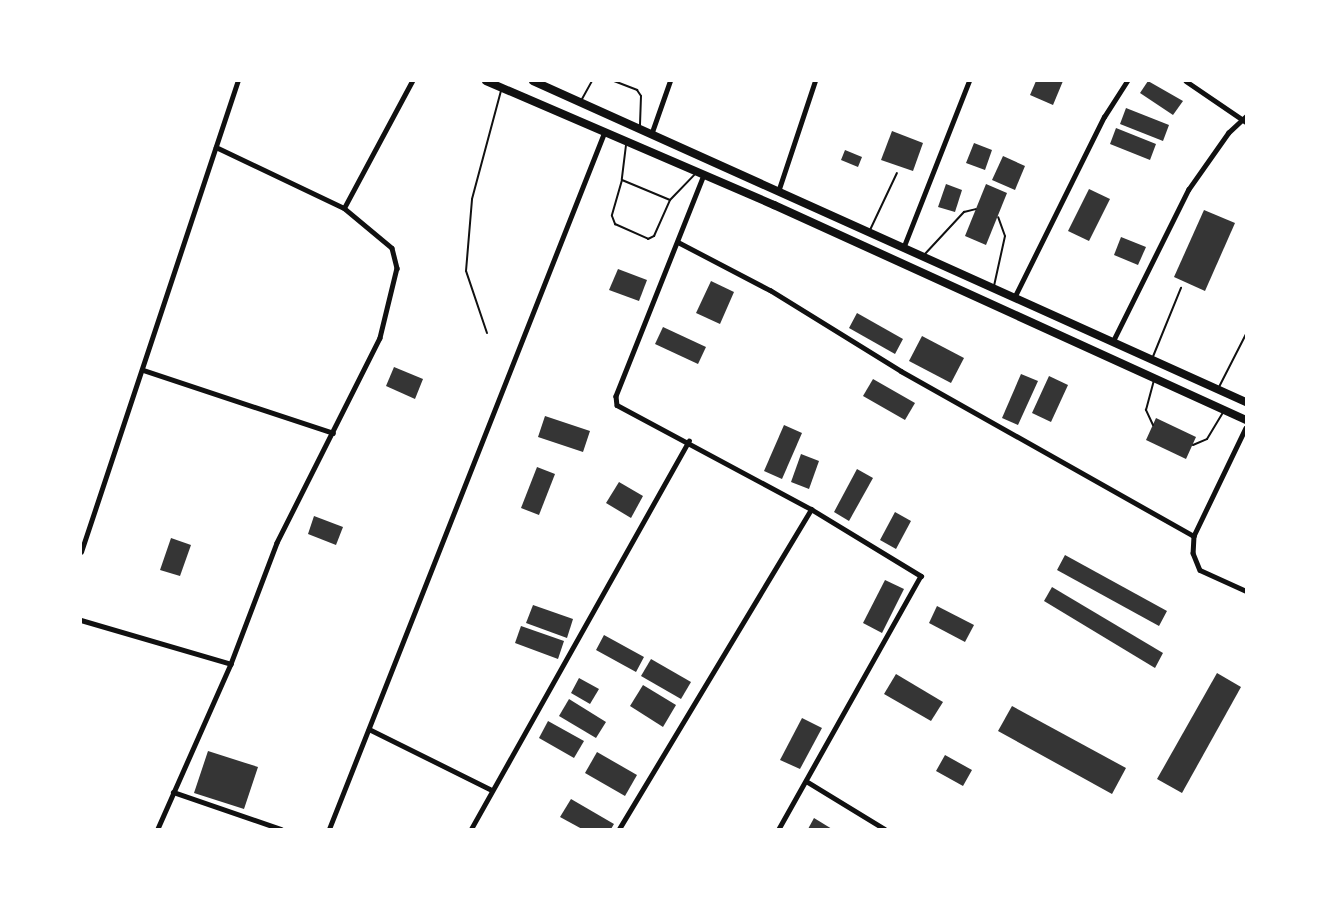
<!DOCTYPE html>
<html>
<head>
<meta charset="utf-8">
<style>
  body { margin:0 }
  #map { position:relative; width:1327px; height:910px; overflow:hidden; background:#fff; font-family:Jost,sans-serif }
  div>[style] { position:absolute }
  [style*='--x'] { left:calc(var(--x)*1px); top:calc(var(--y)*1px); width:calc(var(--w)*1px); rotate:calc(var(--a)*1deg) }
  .building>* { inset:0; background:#353535 }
  .service>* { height:2px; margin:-1px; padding:0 1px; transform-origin:1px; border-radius:1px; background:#111 }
  .minor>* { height:4.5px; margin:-2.25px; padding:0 2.25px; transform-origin:2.25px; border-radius:2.25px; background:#111 }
  .trunk>* { height:8px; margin:-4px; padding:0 4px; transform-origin:4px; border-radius:4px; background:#111 }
  span { translate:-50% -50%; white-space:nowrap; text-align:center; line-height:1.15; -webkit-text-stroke:6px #fff; paint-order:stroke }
  .frame { position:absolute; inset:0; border:82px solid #fff; pointer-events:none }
</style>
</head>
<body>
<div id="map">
  <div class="building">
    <div style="clip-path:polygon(1036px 81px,1063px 81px,1053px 105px,1030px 95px)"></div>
    <div style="clip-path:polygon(1148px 81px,1183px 101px,1173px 115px,1140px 93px)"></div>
    <div style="clip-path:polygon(1126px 108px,1169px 125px,1163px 141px,1120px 124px)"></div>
    <div style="clip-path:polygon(1116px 128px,1156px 144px,1150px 160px,1110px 144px)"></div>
    <div style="clip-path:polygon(892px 131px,923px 143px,913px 171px,881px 160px)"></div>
    <div style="clip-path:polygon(974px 143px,992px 150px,985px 170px,966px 163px)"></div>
    <div style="clip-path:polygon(845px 150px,862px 157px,858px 167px,841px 160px)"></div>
    <div style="clip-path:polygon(1003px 156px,1025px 166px,1015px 190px,992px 180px)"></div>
    <div style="clip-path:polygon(946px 184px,962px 190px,955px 212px,938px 207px)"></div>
    <div style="clip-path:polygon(986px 184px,1007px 193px,986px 245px,965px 236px)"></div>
    <div style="clip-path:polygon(1089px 189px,1110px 199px,1089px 241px,1068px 231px)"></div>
    <div style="clip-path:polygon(1204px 210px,1235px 223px,1205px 291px,1174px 277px)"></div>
    <div style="clip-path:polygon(1121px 237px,1146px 247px,1138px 265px,1114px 255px)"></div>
    <div style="clip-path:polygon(618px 269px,647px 280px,639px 301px,609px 290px)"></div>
    <div style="clip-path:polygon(711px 281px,734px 292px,720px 324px,696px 313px)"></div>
    <div style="clip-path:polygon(857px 313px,903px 339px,895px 354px,849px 328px)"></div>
    <div style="clip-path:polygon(663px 327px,706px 347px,698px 364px,655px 344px)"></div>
    <div style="clip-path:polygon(922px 336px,964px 358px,951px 383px,909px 361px)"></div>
    <div style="clip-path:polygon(394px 367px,423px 379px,415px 399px,386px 386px)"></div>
    <div style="clip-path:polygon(1021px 374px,1038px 381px,1018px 425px,1002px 418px)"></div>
    <div style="clip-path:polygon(1049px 376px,1068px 385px,1051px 422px,1032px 413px)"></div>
    <div style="clip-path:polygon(873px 379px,915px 403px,905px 420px,863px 396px)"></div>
    <div style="clip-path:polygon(545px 416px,590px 431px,583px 452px,538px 437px)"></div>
    <div style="clip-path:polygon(1156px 418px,1196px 437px,1186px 459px,1146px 440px)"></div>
    <div style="clip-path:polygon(784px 425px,802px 433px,782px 479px,764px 471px)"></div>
    <div style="clip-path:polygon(801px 454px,819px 461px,809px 489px,791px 482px)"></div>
    <div style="clip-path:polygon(537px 467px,555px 474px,539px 515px,521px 508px)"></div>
    <div style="clip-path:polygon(857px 469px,873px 478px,849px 521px,834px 512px)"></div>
    <div style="clip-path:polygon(619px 482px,643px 496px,631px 518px,606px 503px)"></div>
    <div style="clip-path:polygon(895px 512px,911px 521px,896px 549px,880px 540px)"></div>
    <div style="clip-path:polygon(314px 516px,343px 527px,336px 545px,308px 534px)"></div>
    <div style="clip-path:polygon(171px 538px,191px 545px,180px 576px,160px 570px)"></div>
    <div style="clip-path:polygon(1065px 555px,1167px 611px,1159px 626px,1057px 570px)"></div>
    <div style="clip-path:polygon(885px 580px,904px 589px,882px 633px,863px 623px)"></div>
    <div style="clip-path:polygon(1052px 587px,1163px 653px,1155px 668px,1044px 601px)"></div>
    <div style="clip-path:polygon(533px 605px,573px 619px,567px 638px,526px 623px)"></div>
    <div style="clip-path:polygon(937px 606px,974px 625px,965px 642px,929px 623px)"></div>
    <div style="clip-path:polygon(521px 626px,564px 641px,558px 659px,515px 643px)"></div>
    <div style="clip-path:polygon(604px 635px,644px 657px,636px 672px,596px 650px)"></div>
    <div style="clip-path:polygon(651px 659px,691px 682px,681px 699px,641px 676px)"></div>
    <div style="clip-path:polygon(1217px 673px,1241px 687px,1182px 793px,1157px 779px)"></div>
    <div style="clip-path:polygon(896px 674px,943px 702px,931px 721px,884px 694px)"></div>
    <div style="clip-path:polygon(579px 678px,599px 689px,590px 704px,571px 693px)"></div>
    <div style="clip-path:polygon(643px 685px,676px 705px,663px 727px,630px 706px)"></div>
    <div style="clip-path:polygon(569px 699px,606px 722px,596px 738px,559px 716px)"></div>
    <div style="clip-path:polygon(1012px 706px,1126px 768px,1112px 794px,998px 731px)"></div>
    <div style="clip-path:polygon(802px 718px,822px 728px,800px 769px,780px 760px)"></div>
    <div style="clip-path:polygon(548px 721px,584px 741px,574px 758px,539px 738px)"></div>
    <div style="clip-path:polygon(208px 751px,258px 767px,244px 809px,194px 793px)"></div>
    <div style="clip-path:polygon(597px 752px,637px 775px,625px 796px,585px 773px)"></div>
    <div style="clip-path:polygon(945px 755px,972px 770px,963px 786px,936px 771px)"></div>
    <div style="clip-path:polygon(571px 799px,614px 824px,611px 829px,582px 829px,560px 817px)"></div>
    <div style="clip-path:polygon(814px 818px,832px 829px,808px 829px)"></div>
  </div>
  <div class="service">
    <div style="--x:614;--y:81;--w:25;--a:21"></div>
    <div style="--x:637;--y:90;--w:7;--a:56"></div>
    <div style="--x:641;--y:96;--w:31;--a:92"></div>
    <div style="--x:582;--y:99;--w:21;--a:-61"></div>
    <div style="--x:626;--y:145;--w:35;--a:97"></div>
    <div style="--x:622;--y:180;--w:52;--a:22.6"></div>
    <div style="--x:670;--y:200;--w:36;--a:-46"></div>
    <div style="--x:622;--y:180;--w:37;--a:106"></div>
    <div style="--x:612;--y:216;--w:9;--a:69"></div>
    <div style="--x:615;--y:224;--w:36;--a:24"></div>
    <div style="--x:648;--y:239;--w:7;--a:-27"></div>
    <div style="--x:654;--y:236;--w:39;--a:-66"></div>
    <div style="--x:870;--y:230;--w:63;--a:-64.7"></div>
    <div style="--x:924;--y:255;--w:59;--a:-47.1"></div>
    <div style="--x:964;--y:212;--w:12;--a:-14"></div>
    <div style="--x:994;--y:286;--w:51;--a:-77.6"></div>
    <div style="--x:1005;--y:236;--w:20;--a:-110"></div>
    <div style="--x:487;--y:333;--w:65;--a:-108.7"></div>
    <div style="--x:466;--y:271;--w:72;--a:-85.2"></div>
    <div style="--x:472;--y:199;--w:112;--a:-75"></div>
    <div style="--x:1152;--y:359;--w:77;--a:-67.8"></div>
    <div style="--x:1219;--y:387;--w:59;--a:-63"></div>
    <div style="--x:1153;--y:425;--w:17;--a:-115"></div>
    <div style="--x:1146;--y:410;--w:31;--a:-75"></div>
    <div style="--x:1193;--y:445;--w:15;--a:-23"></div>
    <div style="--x:1207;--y:439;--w:31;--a:-59"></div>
  </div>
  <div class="minor">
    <div style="--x:1186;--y:81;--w:73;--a:34.3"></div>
    <div style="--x:652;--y:132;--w:54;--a:-70.6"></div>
    <div style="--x:216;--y:147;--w:142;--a:25.5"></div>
    <div style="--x:344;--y:208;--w:62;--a:39.8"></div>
    <div style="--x:392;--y:248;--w:21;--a:76"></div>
    <div style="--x:397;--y:268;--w:72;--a:103.7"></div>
    <div style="--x:380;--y:338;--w:229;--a:116.7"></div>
    <div style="--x:277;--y:543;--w:129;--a:110.8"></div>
    <div style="--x:704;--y:175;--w:238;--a:111.7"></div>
    <div style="--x:616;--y:396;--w:9;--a:84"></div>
    <div style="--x:617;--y:405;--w:220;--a:28.2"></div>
    <div style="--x:811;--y:509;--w:129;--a:31.3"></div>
    <div style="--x:921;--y:576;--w:290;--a:119.3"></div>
    <div style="--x:779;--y:189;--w:114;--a:-71.6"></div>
    <div style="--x:344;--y:208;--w:144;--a:-61.8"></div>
    <div style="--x:678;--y:242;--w:104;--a:27.6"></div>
    <div style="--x:770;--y:290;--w:154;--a:31.7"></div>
    <div style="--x:901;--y:371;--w:336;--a:29.4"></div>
    <div style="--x:904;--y:246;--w:177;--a:-68.5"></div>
    <div style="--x:1014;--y:298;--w:202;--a:-63.6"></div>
    <div style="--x:1104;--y:117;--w:43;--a:-57.4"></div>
    <div style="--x:1113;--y:341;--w:169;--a:-63.6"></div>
    <div style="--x:1188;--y:190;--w:70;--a:-54.9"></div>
    <div style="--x:1228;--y:133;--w:25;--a:-43"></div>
    <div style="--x:143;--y:370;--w:200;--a:18.3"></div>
    <div style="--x:1246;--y:428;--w:120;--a:115.7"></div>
    <div style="--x:1194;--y:536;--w:17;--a:93"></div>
    <div style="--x:1193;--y:553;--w:18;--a:68"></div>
    <div style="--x:1200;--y:570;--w:51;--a:24.5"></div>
    <div style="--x:81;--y:552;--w:496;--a:-71.6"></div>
    <div style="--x:81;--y:620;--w:156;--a:16.3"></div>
    <div style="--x:231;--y:664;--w:180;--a:113.9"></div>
    <div style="--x:369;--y:729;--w:135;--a:26.4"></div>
    <div style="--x:806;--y:781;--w:92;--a:31.3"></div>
    <div style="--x:173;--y:792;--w:114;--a:18.9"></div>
    <div style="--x:329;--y:829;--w:748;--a:-68.44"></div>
    <div style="--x:471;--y:829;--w:445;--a:-60.7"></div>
    <div style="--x:619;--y:829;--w:373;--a:-59"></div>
  </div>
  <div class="trunk">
    <div style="--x:486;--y:81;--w:314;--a:23.3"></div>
    <div style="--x:774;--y:205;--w:519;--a:24.49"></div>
    <div style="--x:533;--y:81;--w:782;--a:24.24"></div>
  </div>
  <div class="frame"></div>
</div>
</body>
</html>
